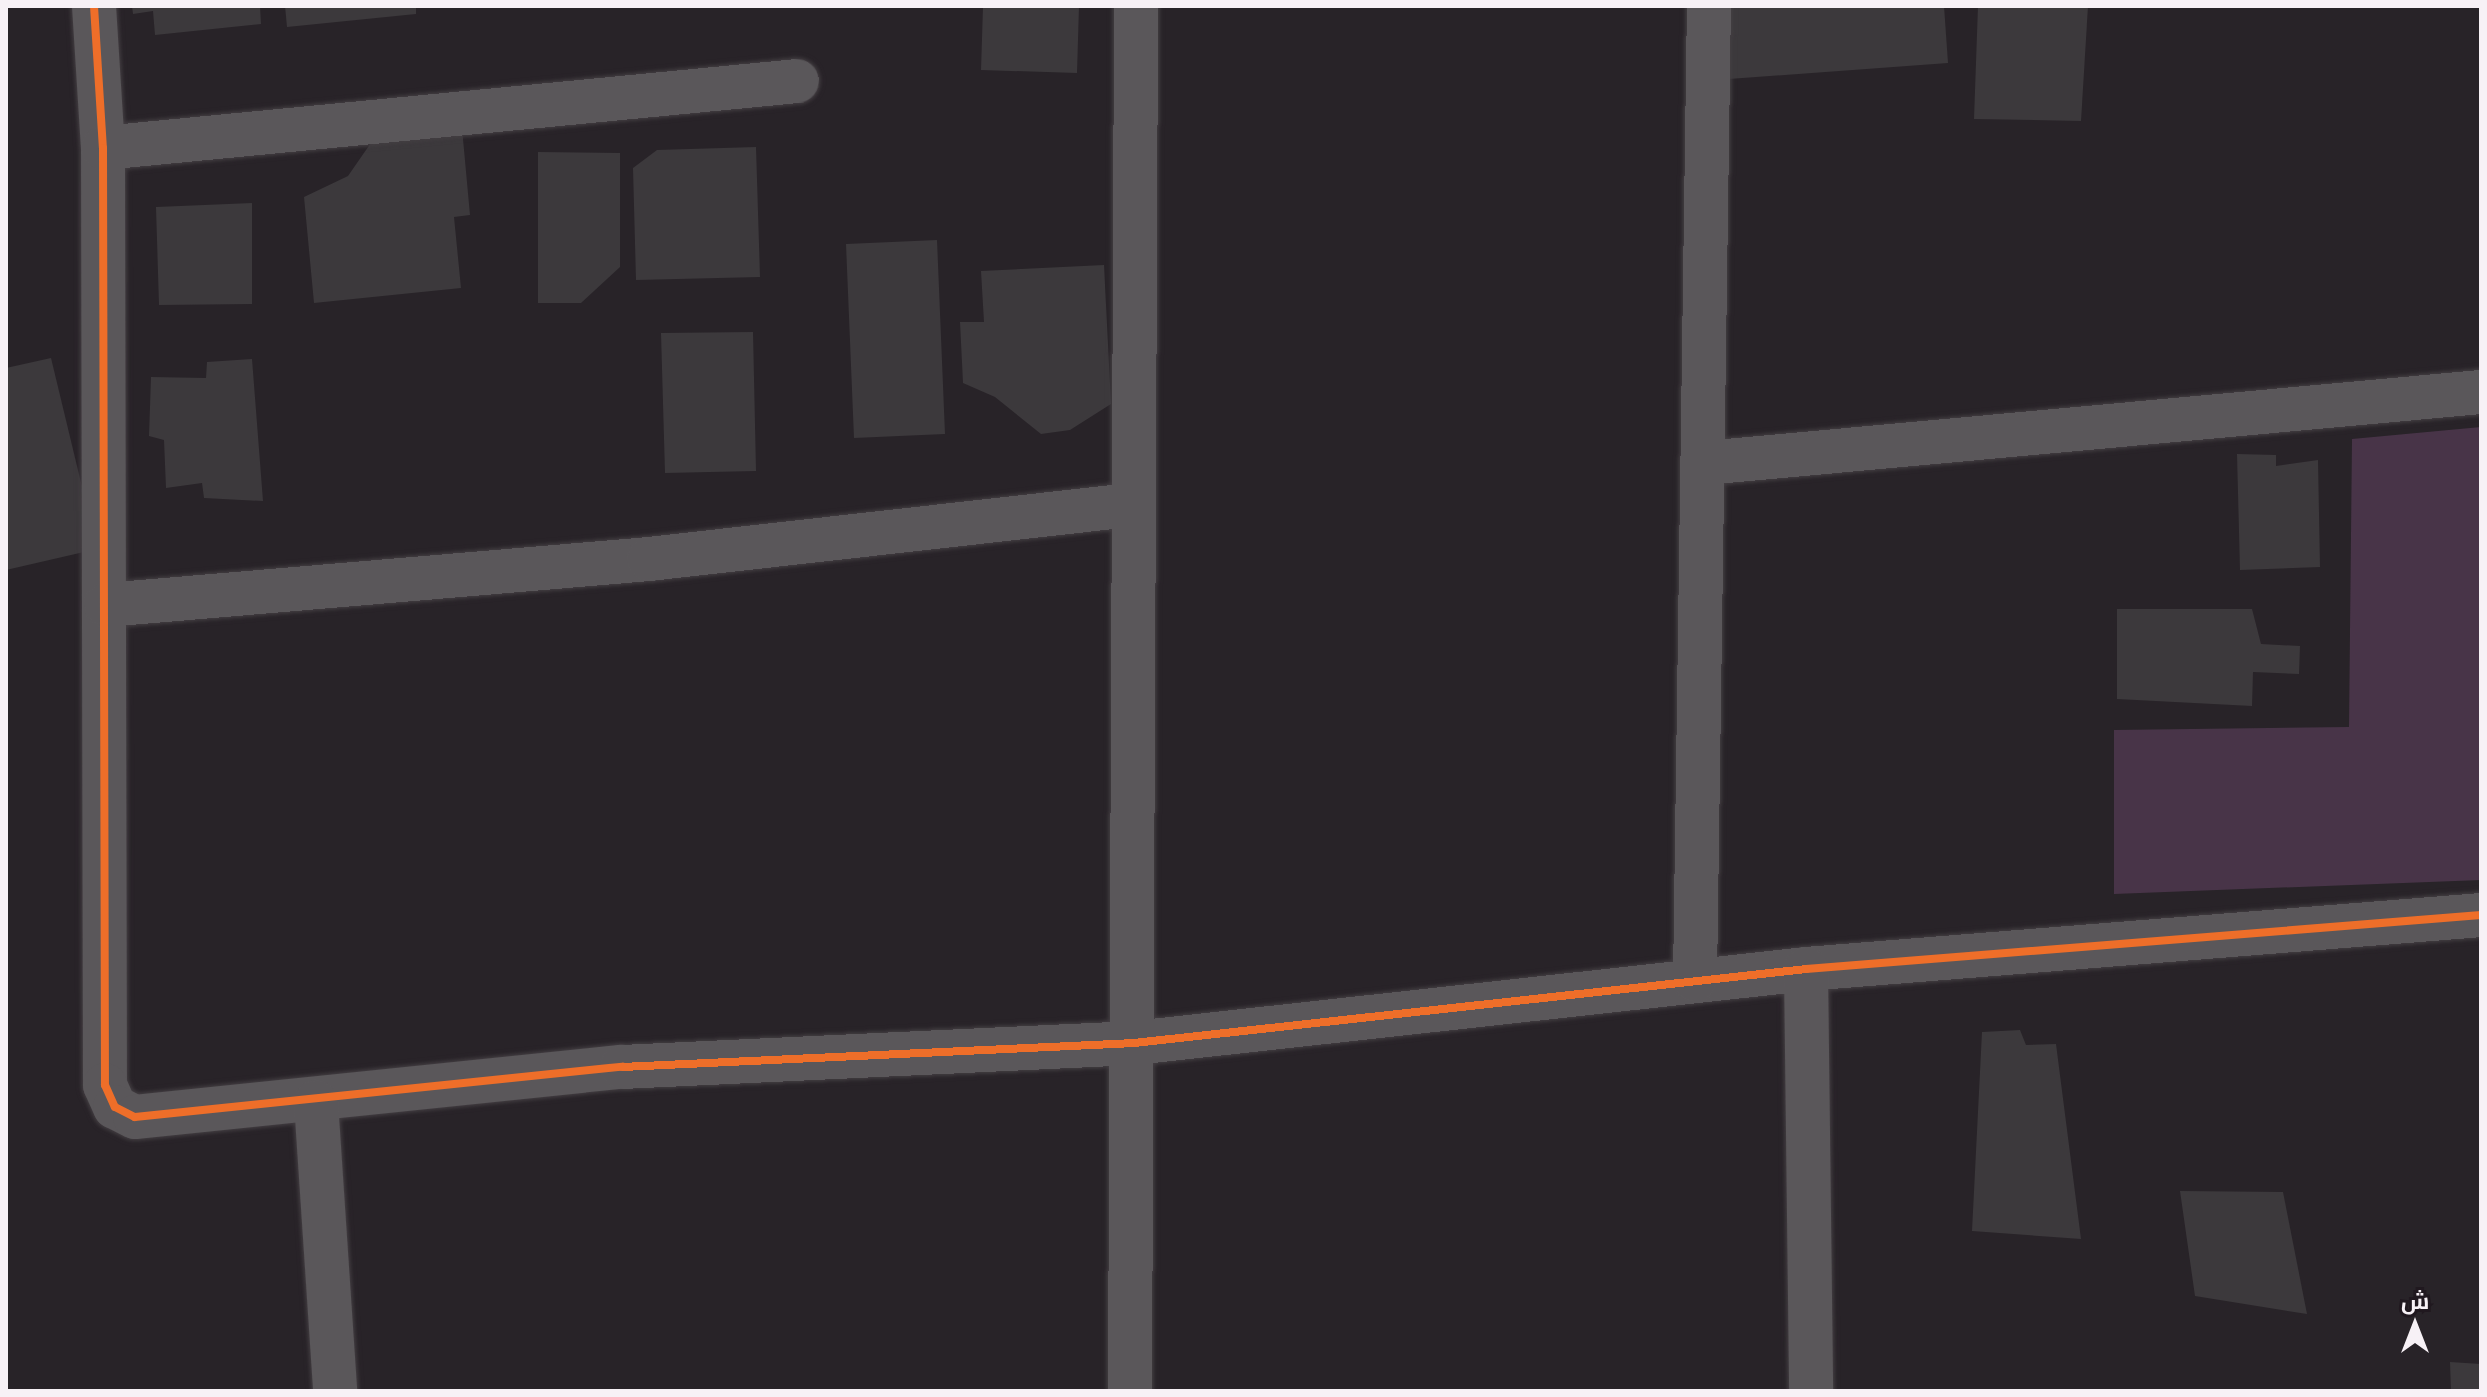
<!DOCTYPE html>
<html>
<head>
<meta charset="utf-8">
<style>
  body { margin:0 }
  #map { position:relative; width:2487px; height:1397px; overflow:hidden; background:#282328; font-family:Jost,Cairo,sans-serif }
  div>[style] { position:absolute }
  [style*='--x'] { left:calc(var(--x)*1px); top:calc(var(--y)*1px); width:calc(var(--w)*1px); rotate:calc(var(--a)*1deg) }
  .green>* { inset:0; background:#483448 }
  .building>* { inset:0; background:#3c393c }
  .roads { filter:drop-shadow(0 0 2px #433e42) drop-shadow(0 0 2px #433e42) }
  .minor>* { height:44px; margin:-22px; padding:0 22px; transform-origin:22px; border-radius:22px; background:#5a575a }
  .cycleway>* { height:8px; margin:-4px; padding:0 4px; transform-origin:4px; border-radius:4px; background:#ee6e29 }
  span { translate:-50% -50%; white-space:nowrap; text-align:center; line-height:1.15; -webkit-text-stroke:7px #20181f; paint-order:stroke }
  .frame { position:absolute; inset:0; border:8px solid #f7f1f6; pointer-events:none }
  .north { position:absolute; left:2375px; top:1285px; width:80px; height:80px; -webkit-text-stroke:6px #20181f; paint-order:stroke; rotate:0deg; font-size:22px; font-weight:700; line-height:32px; text-align:center; color:#f7f1f6 }
  .north::after { content:''; display:block; margin:auto; width:28px; height:36px; background:#f7f1f6; clip-path:polygon(50% 0,100% 100%,50% 72%,0 100%) }
</style>
</head>
<body>
<div id="map">
  <div class="green">
    <div style="clip-path:polygon(2481px 427px,2481px 880px,2114px 894px,2114px 730px,2349px 727px,2352px 439px)"></div>
  </div>
  <div class="building">
    <div style="clip-path:polygon(132px 6px,260px 6px,261px 24px,155px 35px,153px 11px,133px 14px)"></div>
    <div style="clip-path:polygon(285px 6px,416px 6px,416px 14px,287px 27px)"></div>
    <div style="clip-path:polygon(983px 6px,1079px 6px,1077px 73px,981px 70px)"></div>
    <div style="clip-path:polygon(1727px 6px,1944px 6px,1948px 63px,1729px 79px)"></div>
    <div style="clip-path:polygon(1978px 6px,2088px 6px,2081px 121px,1974px 119px)"></div>
    <div style="clip-path:polygon(462px 128px,470px 215px,454px 217px,461px 288px,314px 303px,304px 197px,348px 176px,375px 137px)"></div>
    <div style="clip-path:polygon(756px 147px,760px 277px,636px 280px,633px 168px,657px 150px)"></div>
    <div style="clip-path:polygon(538px 152px,620px 153px,620px 267px,581px 303px,538px 303px)"></div>
    <div style="clip-path:polygon(252px 203px,252px 304px,159px 305px,156px 207px)"></div>
    <div style="clip-path:polygon(937px 240px,945px 434px,854px 438px,846px 244px)"></div>
    <div style="clip-path:polygon(1104px 265px,1111px 404px,1070px 430px,1041px 434px,995px 397px,963px 383px,960px 322px,984px 322px,981px 271px)"></div>
    <div style="clip-path:polygon(753px 332px,756px 471px,665px 473px,661px 333px)"></div>
    <div style="clip-path:polygon(51px 358px,97px 549px,6px 570px,6px 368px)"></div>
    <div style="clip-path:polygon(252px 359px,263px 501px,204px 498px,202px 483px,166px 488px,164px 440px,149px 436px,151px 377px,206px 378px,207px 362px)"></div>
    <div style="clip-path:polygon(2237px 454px,2276px 455px,2276px 466px,2318px 460px,2320px 567px,2240px 570px)"></div>
    <div style="clip-path:polygon(2117px 609px,2252px 609px,2261px 644px,2300px 646px,2299px 674px,2253px 672px,2252px 706px,2117px 699px)"></div>
    <div style="clip-path:polygon(2020px 1030px,2026px 1045px,2056px 1044px,2081px 1239px,1972px 1231px,1982px 1032px)"></div>
    <div style="clip-path:polygon(2180px 1191px,2283px 1192px,2307px 1314px,2195px 1296px)"></div>
    <div style="clip-path:polygon(2450px 1362px,2481px 1364px,2481px 1391px,2451px 1391px)"></div>
  </div>
  <div class="roads">
    <div class="minor">
      <div style="--x:94;--y:6;--w:142;--a:86.4"></div>
      <div style="--x:103;--y:148;--w:937;--a:89.88"></div>
      <div style="--x:105;--y:1085;--w:24;--a:66"></div>
      <div style="--x:115;--y:1107;--w:22;--a:27"></div>
      <div style="--x:135;--y:1117;--w:490;--a:-5.9"></div>
      <div style="--x:622;--y:1067;--w:513;--a:-2.68"></div>
      <div style="--x:1134;--y:1043;--w:676;--a:-6.28"></div>
      <div style="--x:1806;--y:969;--w:677;--a:-4.57"></div>
      <div style="--x:103;--y:148;--w:697;--a:-5.51"></div>
      <div style="--x:1705;--y:463;--w:779;--a:-5.23"></div>
      <div style="--x:106;--y:605;--w:545;--a:-4.84"></div>
      <div style="--x:649;--y:559;--w:484;--a:-6.4"></div>
      <div style="--x:1806;--y:969;--w:422;--a:89.3"></div>
      <div style="--x:1695;--y:980;--w:974;--a:-89.18"></div>
      <div style="--x:316;--y:1102;--w:290;--a:86.2"></div>
      <div style="--x:1130;--y:1391;--w:1385;--a:-89.75"></div>
    </div>
  </div>
  <div class="cycleway">
    <div style="--x:94;--y:6;--w:142;--a:86.4"></div>
    <div style="--x:103;--y:148;--w:937;--a:89.88"></div>
    <div style="--x:105;--y:1085;--w:24;--a:66"></div>
    <div style="--x:115;--y:1107;--w:22;--a:27"></div>
    <div style="--x:135;--y:1117;--w:490;--a:-5.9"></div>
    <div style="--x:622;--y:1067;--w:513;--a:-2.68"></div>
    <div style="--x:1134;--y:1043;--w:676;--a:-6.28"></div>
    <div style="--x:1806;--y:969;--w:677;--a:-4.57"></div>
  </div>
  <div class="frame"></div>
  <div class="north">ش</div>
</div>
</body>
</html>
